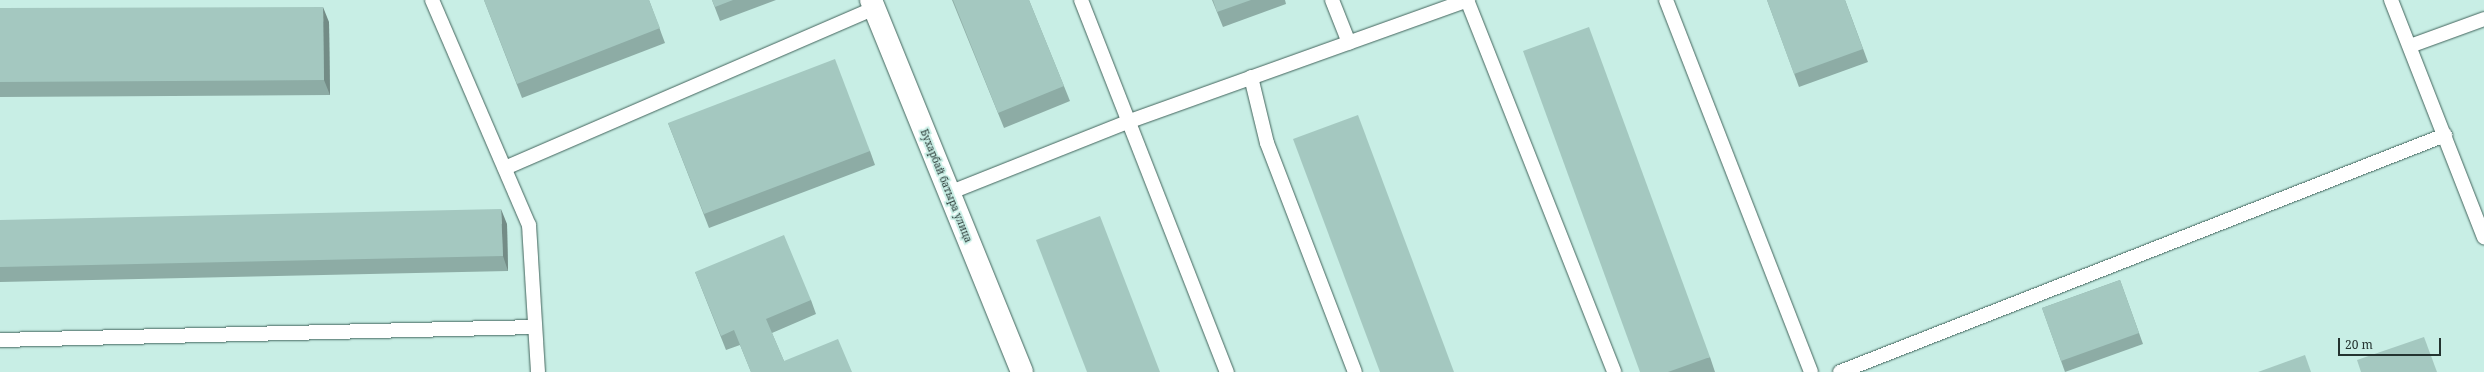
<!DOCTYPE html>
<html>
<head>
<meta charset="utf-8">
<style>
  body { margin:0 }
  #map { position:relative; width:2484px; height:372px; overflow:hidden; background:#c8eee5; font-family:"Noto Serif",serif }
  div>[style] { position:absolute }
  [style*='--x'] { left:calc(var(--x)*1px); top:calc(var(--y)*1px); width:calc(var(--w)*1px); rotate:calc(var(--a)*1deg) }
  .roads { filter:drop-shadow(0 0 1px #42645c) drop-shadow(0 0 1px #42645c) }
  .lane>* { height:14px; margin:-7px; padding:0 7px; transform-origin:7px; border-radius:7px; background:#fff }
  .street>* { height:22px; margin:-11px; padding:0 11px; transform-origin:11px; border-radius:11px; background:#fff }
  .wall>* { inset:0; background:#8daca5 }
  .shaded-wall>* { inset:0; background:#738c86 }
  .building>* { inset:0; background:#a4c8c0 }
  span { translate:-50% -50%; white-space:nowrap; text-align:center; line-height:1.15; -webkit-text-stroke:3.5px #c8eee5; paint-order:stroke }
  .street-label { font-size:10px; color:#243330 }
  .scale { position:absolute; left:2338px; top:338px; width:103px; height:18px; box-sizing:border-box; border:2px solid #243330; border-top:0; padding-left:5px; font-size:12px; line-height:14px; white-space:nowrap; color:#243330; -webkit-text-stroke:3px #c8eee5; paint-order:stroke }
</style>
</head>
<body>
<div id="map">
  <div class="roads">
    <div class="lane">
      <div style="--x:432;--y:0;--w:245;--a:66.7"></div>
      <div style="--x:529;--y:225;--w:147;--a:86.5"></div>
      <div style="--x:1081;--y:0;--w:400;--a:68.6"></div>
      <div style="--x:1332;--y:0;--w:46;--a:68.4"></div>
      <div style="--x:1467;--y:0;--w:400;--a:68.4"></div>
      <div style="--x:1666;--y:0;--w:399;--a:68.7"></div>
      <div style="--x:2391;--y:0;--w:255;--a:68.6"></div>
      <div style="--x:2410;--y:46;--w:79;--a:-20"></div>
      <div style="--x:1251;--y:77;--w:68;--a:76.4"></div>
      <div style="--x:1267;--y:143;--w:245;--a:69"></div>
      <div style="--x:505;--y:168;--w:402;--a:-23.4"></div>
      <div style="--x:949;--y:193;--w:195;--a:-21.7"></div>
      <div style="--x:1130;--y:121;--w:359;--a:-19.7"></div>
      <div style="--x:0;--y:340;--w:535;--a:-1.39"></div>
      <div style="--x:1840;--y:372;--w:650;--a:-21.39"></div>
    </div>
    <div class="street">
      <div style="--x:871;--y:0;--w:401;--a:67.9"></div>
    </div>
  </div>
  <div class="wall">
    <div style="clip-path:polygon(484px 0,649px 0,665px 43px,522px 98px)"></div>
    <div style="clip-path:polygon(712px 0,776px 0,720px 21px)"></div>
    <div style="clip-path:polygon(952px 0,1029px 0,1070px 101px,1004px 128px)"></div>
    <div style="clip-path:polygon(1212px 0,1285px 0,1286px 4px,1223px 27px)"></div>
    <div style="clip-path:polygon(1767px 0,1845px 0,1868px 62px,1799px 87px)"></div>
    <div style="clip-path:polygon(0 8px,329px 22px,330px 95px,0 97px)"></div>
    <div style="clip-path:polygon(668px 123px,870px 151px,875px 165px,709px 228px)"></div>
    <div style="clip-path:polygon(0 220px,507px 224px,508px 271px,0 282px)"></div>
    <div style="clip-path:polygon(695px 272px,811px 300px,816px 314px,772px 333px,784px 361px,852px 372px,751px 372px,740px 345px,726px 350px)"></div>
    <div style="clip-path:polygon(2120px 280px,2143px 344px,2065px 372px,2042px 308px)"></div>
    <div style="clip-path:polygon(1710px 357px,1715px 372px,1640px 372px)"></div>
  </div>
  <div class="shaded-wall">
    <div style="clip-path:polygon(323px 7px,329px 22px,330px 95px,324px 80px)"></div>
    <div style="clip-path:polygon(501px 209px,507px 224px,508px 271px,503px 256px)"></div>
  </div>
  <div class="building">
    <div style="clip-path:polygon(484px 0,649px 0,660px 28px,517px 84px)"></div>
    <div style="clip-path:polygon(712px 0,733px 0,715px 7px)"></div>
    <div style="clip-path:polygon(953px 0,1029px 0,1064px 86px,998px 113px)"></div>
    <div style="clip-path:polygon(1213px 0,1251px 0,1217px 12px)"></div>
    <div style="clip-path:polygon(1767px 0,1845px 0,1863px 49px,1794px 74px)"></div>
    <div style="clip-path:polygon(323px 7px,324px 80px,0 82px,0 8px)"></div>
    <div style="clip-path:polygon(1589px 27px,1710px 357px,1668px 372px,1640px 372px,1523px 51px)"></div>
    <div style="clip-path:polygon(835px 59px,870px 151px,704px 214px,668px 123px)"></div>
    <div style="clip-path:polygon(1358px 115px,1454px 372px,1380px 372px,1293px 139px)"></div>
    <div style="clip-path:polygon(501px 209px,503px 256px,0 267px,0 220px)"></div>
    <div style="clip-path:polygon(1100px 216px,1160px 372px,1087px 372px,1036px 240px)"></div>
    <div style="clip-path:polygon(784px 235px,811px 300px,766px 319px,784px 361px,838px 339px,852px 372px,750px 372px,751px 372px,734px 330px,721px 336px,695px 272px)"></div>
    <div style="clip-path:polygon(2120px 280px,2139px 333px,2061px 361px,2042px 308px)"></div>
    <div style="clip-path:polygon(2424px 337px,2437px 372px,2361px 372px,2357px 360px)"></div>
    <div style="clip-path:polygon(2305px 355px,2311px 372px,2258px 372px)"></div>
  </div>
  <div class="street-label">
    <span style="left:946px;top:186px;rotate:68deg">Бухарбай батыра улица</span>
  </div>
  <div class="scale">20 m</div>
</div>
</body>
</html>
